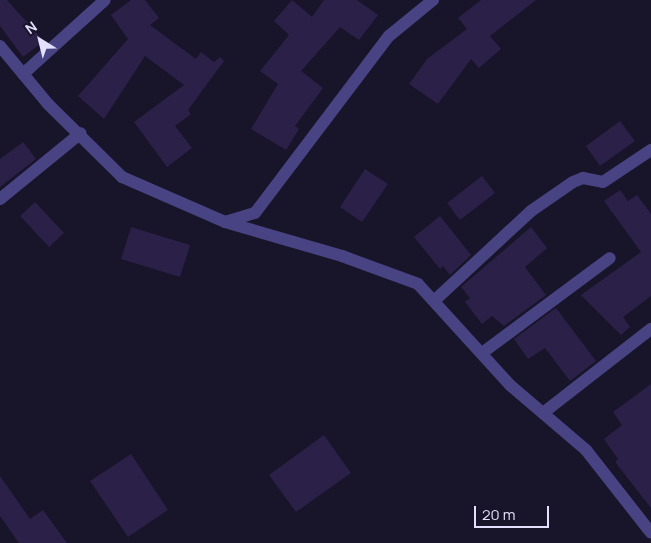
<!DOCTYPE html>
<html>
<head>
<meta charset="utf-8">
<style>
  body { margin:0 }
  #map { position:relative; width:651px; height:543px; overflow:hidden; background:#181429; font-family:Manrope,sans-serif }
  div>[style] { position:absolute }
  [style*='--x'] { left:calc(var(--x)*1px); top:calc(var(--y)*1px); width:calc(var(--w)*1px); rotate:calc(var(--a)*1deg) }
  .building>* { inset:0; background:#2b2148 }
  .minor>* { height:12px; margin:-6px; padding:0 6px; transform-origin:6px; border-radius:6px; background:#484383 }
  span { translate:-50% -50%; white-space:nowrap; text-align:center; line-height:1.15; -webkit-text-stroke:4px #181429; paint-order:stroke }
  .north { position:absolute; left:15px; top:15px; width:50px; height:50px; -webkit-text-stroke:4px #181429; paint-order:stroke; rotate:324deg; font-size:14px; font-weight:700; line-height:20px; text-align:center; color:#e3dffc }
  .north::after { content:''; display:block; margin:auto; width:18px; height:22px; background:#e3dffc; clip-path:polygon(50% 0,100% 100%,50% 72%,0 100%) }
  .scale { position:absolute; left:474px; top:506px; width:75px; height:22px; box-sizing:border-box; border:2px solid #e3dffc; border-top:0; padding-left:6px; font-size:15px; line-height:18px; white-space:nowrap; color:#e3dffc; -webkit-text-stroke:4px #181429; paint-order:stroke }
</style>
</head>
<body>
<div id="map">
  <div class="building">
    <div style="clip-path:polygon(0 0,7px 0,44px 41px,23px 57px,0 26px)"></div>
    <div style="clip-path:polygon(131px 0,145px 0,159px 18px,150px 25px,196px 59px,201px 52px,214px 62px,220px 57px,224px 61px,188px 110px,191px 114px,175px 126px,192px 148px,167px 167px,134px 122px,184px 85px,145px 56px,104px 119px,78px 96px,128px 39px,111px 15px)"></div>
    <div style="clip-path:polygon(292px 0,312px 17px,324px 0,357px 0,378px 15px,359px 40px,340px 27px,301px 71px,323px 88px,295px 126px,299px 129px,286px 150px,251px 129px,278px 84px,260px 71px,289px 35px,274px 21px)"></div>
    <div style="clip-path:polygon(481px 0,536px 0,490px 36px,501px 49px,479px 68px,471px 59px,438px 104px,409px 84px,427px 59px,467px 29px,458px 18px)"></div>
    <div style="clip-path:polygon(620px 121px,635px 141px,600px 166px,586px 146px)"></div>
    <div style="clip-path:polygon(23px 142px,36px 159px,0 187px,0 159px)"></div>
    <div style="clip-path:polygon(365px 169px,388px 184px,362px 222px,340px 207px)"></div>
    <div style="clip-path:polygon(482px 176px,495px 193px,460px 220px,447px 203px)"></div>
    <div style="clip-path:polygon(620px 190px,628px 201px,637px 195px,651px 214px,651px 296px,623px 317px,630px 327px,621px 335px,581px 295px,641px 252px,604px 201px)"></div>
    <div style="clip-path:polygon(35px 202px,64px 233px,49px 247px,20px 216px)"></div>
    <div style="clip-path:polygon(440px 216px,471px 255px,450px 275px,443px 266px,440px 269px,414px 237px)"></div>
    <div style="clip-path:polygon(131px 227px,190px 245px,180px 277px,121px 259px)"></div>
    <div style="clip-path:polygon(531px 227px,547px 248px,525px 267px,546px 295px,504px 326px,492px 316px,482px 324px,465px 302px,470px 298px,461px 287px)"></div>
    <div style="clip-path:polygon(556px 308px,596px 361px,570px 381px,545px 348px,528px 359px,514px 339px)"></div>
    <div style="clip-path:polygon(651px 384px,651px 508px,615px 462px,618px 459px,604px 439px,622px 425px,613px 412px)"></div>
    <div style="clip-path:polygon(324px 435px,351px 473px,296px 512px,269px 475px)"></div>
    <div style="clip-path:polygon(131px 454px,168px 510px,128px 537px,90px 481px)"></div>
    <div style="clip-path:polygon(0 476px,30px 519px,43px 510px,67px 543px,19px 543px,0 516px)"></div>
  </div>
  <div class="minor">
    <div style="--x:0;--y:46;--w:75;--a:50.4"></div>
    <div style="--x:48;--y:104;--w:104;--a:44.6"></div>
    <div style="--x:122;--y:177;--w:112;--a:23.6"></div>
    <div style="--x:225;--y:222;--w:31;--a:-17"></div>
    <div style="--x:255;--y:213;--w:222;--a:-52.9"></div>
    <div style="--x:389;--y:36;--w:57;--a:-39.3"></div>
    <div style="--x:23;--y:74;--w:110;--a:-42.1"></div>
    <div style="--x:0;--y:199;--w:104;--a:-39.2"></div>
    <div style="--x:225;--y:222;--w:122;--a:16.2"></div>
    <div style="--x:342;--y:256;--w:81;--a:20.2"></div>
    <div style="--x:418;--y:284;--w:137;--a:47.7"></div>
    <div style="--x:510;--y:385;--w:100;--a:40.5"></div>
    <div style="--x:586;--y:450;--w:105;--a:51.9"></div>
    <div style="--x:435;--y:300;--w:131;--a:-42.8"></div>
    <div style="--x:531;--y:211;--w:51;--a:-34.6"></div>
    <div style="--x:573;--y:182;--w:11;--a:-22"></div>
    <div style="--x:583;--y:178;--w:20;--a:11"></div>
    <div style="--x:603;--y:182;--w:58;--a:-33.7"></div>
    <div style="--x:482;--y:353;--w:159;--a:-36.6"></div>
    <div style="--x:543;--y:413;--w:137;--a:-37.9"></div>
  </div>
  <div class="north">N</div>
  <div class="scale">20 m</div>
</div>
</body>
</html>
